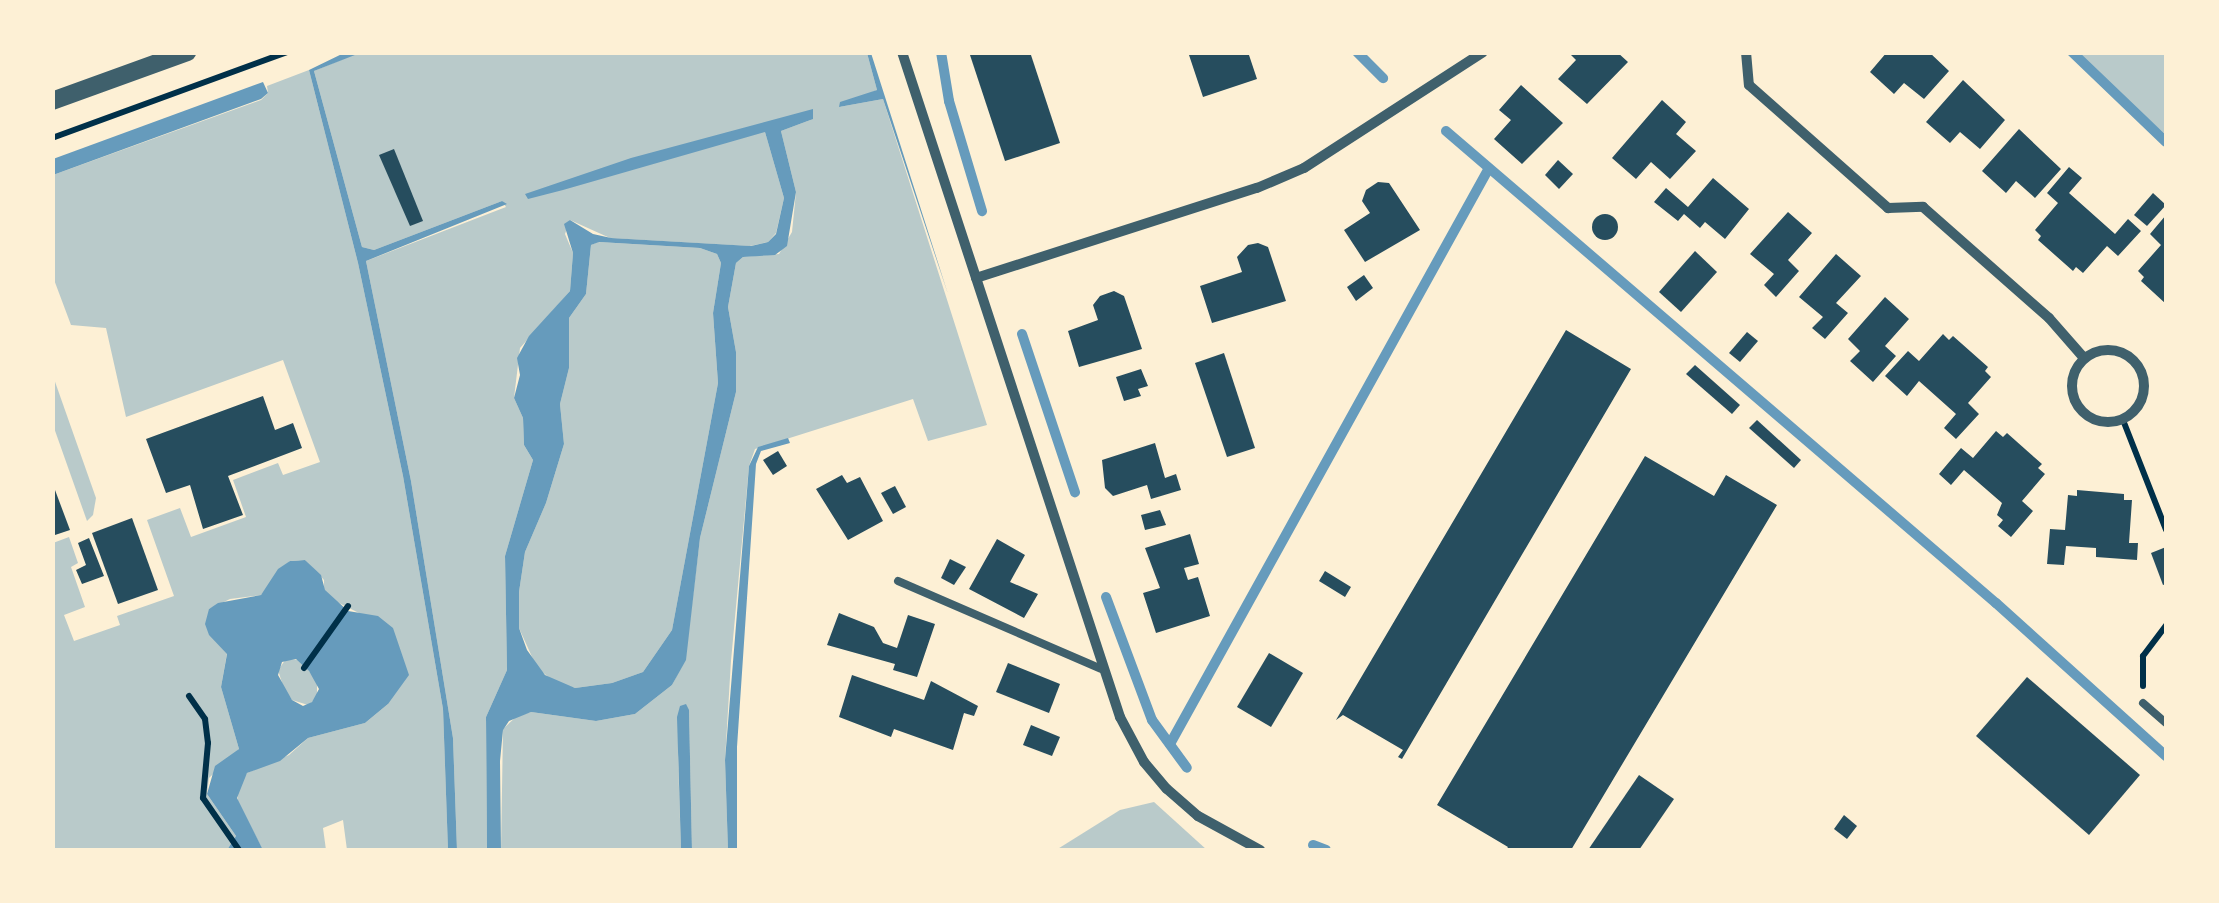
<!DOCTYPE html>
<html>
<head>
<meta charset="utf-8">
<style>
  body { margin:0 }
  #map { position:relative; width:2219px; height:903px; overflow:hidden; background:#fdf0d5; font-family:"Exo 2",sans-serif }
  div>[style] { position:absolute }
  [style*='--x'] { left:calc(var(--x)*1px); top:calc(var(--y)*1px); width:calc(var(--w)*1px); rotate:calc(var(--a)*1deg) }
  .green>* { inset:0; background:#b9caca }
  .water>* { inset:0; background:#669bbc }
  .stream>* { height:10px; margin:-5px; padding:0 5px; transform-origin:5px; border-radius:5px; background:#669bbc }
  .building>* { inset:0; background:#264d5e }
  .round { border-radius:50% }
  .path>* { height:6px; margin:-3px; padding:0 3px; transform-origin:3px; border-radius:3px; background:#003049 }
  .service>* { height:8px; margin:-4px; padding:0 4px; transform-origin:4px; border-radius:4px; background:#3f606c }
  .minor>* { height:10px; margin:-5px; padding:0 5px; transform-origin:5px; border-radius:5px; background:#3f606c }
  .minor>.ring { margin:-5px; padding:0; box-sizing:content-box; background:none; border:10px solid #3f606c; border-radius:50% }
  .tertiary>* { height:18px; margin:-9px; padding:0 9px; transform-origin:9px; border-radius:9px; background:#3f606c }
  span { translate:-50% -50%; white-space:nowrap; text-align:center; line-height:1.15; -webkit-text-stroke:9px #fdf0d5; paint-order:stroke }
  .frame { position:absolute; inset:0; border:55px solid #fdf0d5; pointer-events:none }
</style>
</head>
<body>
<div id="map">
  <div class="green">
    <div style="clip-path:polygon(360px 52px,867px 53px,877px 90px,839px 107px,883px 99px,987px 425px,928px 441px,913px 399px,755px 449px,749px 466px,731px 661px,725px 760px,728px 850px,692px 850px,689px 711px,678px 757px,681px 850px,501px 850px,503px 729px,517px 716px,531px 712px,596px 721px,635px 714px,672px 685px,685px 660px,700px 538px,736px 392px,736px 352px,728px 307px,736px 263px,743px 257px,779px 254px,792px 232px,796px 192px,781px 131px,813px 119px,563px 190px,765px 132px,784px 198px,776px 233px,768px 242px,750px 246px,610px 238px,570px 220px,565px 234px,573px 253px,570px 291px,520px 348px,514px 398px,523px 418px,524px 445px,533px 460px,505px 556px,507px 670px,486px 717px,487px 850px,457px 850px,453px 738px,411px 481px,366px 261px,506px 207px,502px 201px,374px 250px,362px 247px,314px 71px)"></div>
    <div style="clip-path:polygon(2076px 53px,2166px 53px,2166px 135px)"></div>
    <div style="clip-path:polygon(309px 70px,358px 263px,403px 476px,443px 709px,448px 850px,347px 850px,343px 820px,323px 828px,326px 850px,263px 850px,238px 803px,237px 790px,247px 773px,289px 755px,308px 738px,365px 723px,388px 704px,361px 614px,337px 602px,324px 590px,324px 580px,305px 560px,299px 560px,290px 561px,261px 595px,230px 599px,209px 609px,227px 653px,221px 687px,239px 749px,209px 778px,207px 794px,236px 836px,227px 850px,53px 850px,53px 543px,69px 537px,78px 563px,71px 567px,85px 607px,64px 615px,74px 641px,120px 625px,117px 616px,174px 596px,147px 520px,180px 508px,191px 537px,246px 517px,233px 480px,278px 463px,283px 475px,320px 462px,283px 360px,126px 417px,106px 328px,71px 325px,53px 277px,53px 175px,261px 100px,268px 93px,267px 86px)"></div>
    <div style="clip-path:polygon(598px 242px,700px 248px,717px 254px,721px 263px,713px 313px,718px 383px,672px 630px,643px 672px,612px 683px,575px 688px,555px 682px,537px 668px,519px 628px,519px 592px,525px 552px,546px 503px,564px 444px,560px 404px,569px 368px,569px 318px,586px 294px,591px 245px)"></div>
    <div style="clip-path:polygon(53px 376px,96px 498px,93px 515px,87px 521px,53px 425px)"></div>
    <div style="clip-path:polygon(286px 659px,300px 660px,317px 681px,317px 698px,308px 705px,292px 700px,284px 689px,278px 670px)"></div>
    <div style="clip-path:polygon(1154px 802px,1207px 850px,1056px 850px,1120px 810px)"></div>
  </div>
  <div class="water">
    <div style="clip-path:polygon(346px 52px,360px 53px,314px 71px,362px 247px,374px 250px,502px 201px,507px 204px,366px 261px,411px 481px,453px 738px,457px 850px,448px 850px,443px 709px,403px 476px,358px 263px,309px 70px)"></div>
    <div style="clip-path:polygon(867px 53px,871px 53px,948px 294px,883px 99px,839px 107px,840px 102px,877px 90px)"></div>
    <div style="clip-path:polygon(263px 82px,268px 93px,261px 99px,53px 175px,53px 159px)"></div>
    <div style="clip-path:polygon(evenodd,813px 109px,813px 119px,781px 131px,796px 192px,787px 246px,775px 255px,743px 257px,736px 263px,728px 307px,736px 352px,736px 392px,700px 538px,686px 660px,672px 685px,635px 714px,596px 721px,531px 712px,509px 721px,503px 730px,500px 761px,501px 850px,487px 850px,486px 717px,507px 670px,505px 556px,533px 460px,524px 445px,523px 418px,514px 398px,520px 375px,517px 358px,529px 336px,570px 291px,573px 253px,564px 224px,570px 220px,593px 234px,611px 238px,751px 246px,768px 242px,776px 234px,784px 198px,765px 132px,563px 190px,528px 199px,525px 194px,631px 158px,813px 109px,599px 242px,700px 248px,717px 254px,721px 263px,713px 313px,718px 383px,672px 630px,643px 672px,612px 683px,575px 688px,545px 675px,527px 650px,519px 628px,519px 592px,525px 552px,546px 503px,564px 444px,560px 404px,569px 368px,569px 318px,586px 294px,591px 245px,599px 242px)"></div>
    <div style="clip-path:polygon(788px 438px,790px 443px,761px 451px,756px 464px,737px 747px,737px 850px,728px 850px,725px 760px,749px 466px,758px 447px)"></div>
    <div style="clip-path:polygon(evenodd,305px 560px,321px 575px,325px 590px,348px 611px,378px 616px,393px 628px,409px 675px,388px 704px,365px 723px,308px 738px,280px 761px,247px 773px,237px 798px,263px 850px,227px 850px,236px 836px,207px 794px,215px 766px,239px 749px,221px 687px,227px 654px,209px 635px,205px 624px,209px 609px,218px 603px,261px 595px,278px 569px,290px 561px,305px 560px,296px 659px,309px 671px,319px 689px,312px 702px,303px 706px,292px 700px,278px 675px,282px 662px,296px 659px)"></div>
    <div style="clip-path:polygon(686px 704px,689px 710px,692px 850px,681px 850px,677px 717px,680px 706px)"></div>
  </div>
  <div class="stream">
    <div style="--x:941;--y:52;--w:50;--a:80.7"></div>
    <div style="--x:949;--y:101;--w:115;--a:73.3"></div>
    <div style="--x:1357;--y:52;--w:37;--a:45"></div>
    <div style="--x:2072;--y:52;--w:130;--a:43.8"></div>
    <div style="--x:1446;--y:131;--w:725;--a:40.64"></div>
    <div style="--x:1996;--y:603;--w:229;--a:42"></div>
    <div style="--x:1022;--y:334;--w:167;--a:71.5"></div>
    <div style="--x:1106;--y:597;--w:131;--a:69.5"></div>
    <div style="--x:1152;--y:720;--w:59;--a:53.9"></div>
    <div style="--x:1170;--y:744;--w:658;--a:-61.02"></div>
    <div style="--x:1313;--y:845;--w:14;--a:21"></div>
  </div>
  <div class="building">
    <div style="clip-path:polygon(969px 52px,1030px 52px,1060px 143px,1005px 161px)"></div>
    <div style="clip-path:polygon(1188px 52px,1248px 52px,1257px 79px,1203px 97px)"></div>
    <div style="clip-path:polygon(1568px 52px,1617px 52px,1628px 62px,1587px 104px,1558px 79px,1576px 60px)"></div>
    <div style="clip-path:polygon(1887px 52px,1929px 52px,1949px 71px,1924px 99px,1904px 83px,1894px 94px,1870px 72px)"></div>
    <div style="clip-path:polygon(1963px 80px,2005px 120px,1980px 149px,1960px 132px,1950px 143px,1926px 122px)"></div>
    <div style="clip-path:polygon(1521px 85px,1563px 123px,1522px 164px,1494px 139px,1511px 120px,1499px 110px)"></div>
    <div style="clip-path:polygon(1662px 100px,1686px 122px,1676px 134px,1696px 151px,1670px 179px,1651px 162px,1636px 179px,1612px 158px)"></div>
    <div style="clip-path:polygon(2019px 129px,2061px 169px,2035px 198px,2016px 181px,2006px 193px,1982px 171px)"></div>
    <div style="clip-path:polygon(394px 149px,423px 221px,410px 226px,379px 155px)"></div>
    <div style="clip-path:polygon(1558px 160px,1573px 174px,1559px 189px,1545px 175px)"></div>
    <div style="clip-path:polygon(2069px 167px,2082px 178px,2069px 193px,2115px 234px,2128px 219px,2141px 231px,2118px 256px,2107px 246px,2083px 273px,2076px 267px,2073px 271px,2038px 240px,2041px 236px,2035px 230px,2058px 203px,2047px 193px)"></div>
    <div style="clip-path:polygon(1713px 178px,1749px 209px,1725px 239px,1705px 222px,1700px 228px,1684px 214px,1678px 221px,1654px 202px,1666px 188px,1688px 207px)"></div>
    <div style="clip-path:polygon(1378px 182px,1389px 183px,1420px 230px,1365px 262px,1344px 230px,1370px 213px,1362px 201px,1366px 190px)"></div>
    <div style="clip-path:polygon(2153px 193px,2166px 205px,2147px 226px,2134px 215px)"></div>
    <div style="clip-path:polygon(1788px 212px,1812px 233px,1788px 260px,1799px 271px,1776px 297px,1764px 285px,1774px 274px,1750px 254px)"></div>
    <div class="round" style="left:1592px;top:214px;width:26px;height:26px"></div>
    <div style="clip-path:polygon(2166px 215px,2166px 304px,2141px 281px,2144px 277px,2138px 271px,2161px 245px,2150px 234px)"></div>
    <div style="clip-path:polygon(1258px 243px,1268px 247px,1286px 301px,1212px 323px,1200px 286px,1242px 272px,1237px 257px,1248px 245px)"></div>
    <div style="clip-path:polygon(1695px 251px,1717px 272px,1681px 312px,1659px 292px)"></div>
    <div style="clip-path:polygon(1836px 254px,1861px 276px,1836px 303px,1848px 313px,1825px 339px,1812px 328px,1823px 317px,1799px 297px)"></div>
    <div style="clip-path:polygon(1364px 275px,1373px 288px,1356px 301px,1347px 287px)"></div>
    <div style="clip-path:polygon(1114px 291px,1124px 296px,1142px 349px,1079px 367px,1068px 331px,1098px 320px,1093px 305px,1100px 296px)"></div>
    <div style="clip-path:polygon(1885px 297px,1909px 319px,1885px 346px,1896px 356px,1873px 382px,1850px 361px,1860px 351px,1848px 339px)"></div>
    <div style="clip-path:polygon(1566px 330px,1631px 369px,1402px 759px,1398px 757px,1403px 750px,1343px 715px,1336px 720px)"></div>
    <div style="clip-path:polygon(1747px 332px,1758px 341px,1740px 362px,1729px 353px)"></div>
    <div style="clip-path:polygon(1943px 334px,1949px 340px,1953px 336px,1988px 367px,1985px 371px,1991px 377px,1968px 403px,1979px 414px,1956px 439px,1944px 428px,1956px 414px,1919px 381px,1907px 396px,1885px 376px,1908px 351px,1919px 361px)"></div>
    <div style="clip-path:polygon(1224px 353px,1255px 448px,1227px 457px,1195px 363px)"></div>
    <div style="clip-path:polygon(1695px 365px,1740px 405px,1732px 414px,1686px 374px)"></div>
    <div style="clip-path:polygon(1141px 369px,1148px 386px,1138px 389px,1141px 396px,1124px 401px,1116px 377px)"></div>
    <div style="clip-path:polygon(263px 396px,275px 430px,293px 423px,302px 448px,228px 476px,243px 515px,203px 529px,190px 485px,166px 493px,146px 439px)"></div>
    <div style="clip-path:polygon(1757px 420px,1801px 460px,1794px 468px,1749px 428px)"></div>
    <div style="clip-path:polygon(1996px 431px,2003px 437px,2007px 433px,2042px 464px,2038px 468px,2045px 474px,2022px 501px,2033px 511px,2011px 537px,1998px 526px,2003px 520px,1997px 515px,2002px 503px,1964px 470px,1951px 485px,1939px 474px,1961px 448px,1973px 458px)"></div>
    <div style="clip-path:polygon(1155px 443px,1165px 478px,1176px 474px,1181px 490px,1151px 499px,1147px 485px,1113px 496px,1105px 488px,1102px 460px)"></div>
    <div style="clip-path:polygon(778px 451px,787px 466px,773px 475px,763px 460px)"></div>
    <div style="clip-path:polygon(1645px 456px,1714px 496px,1726px 475px,1777px 505px,1571px 850px,1506px 850px,1508px 847px,1437px 805px)"></div>
    <div style="clip-path:polygon(842px 475px,847px 483px,860px 477px,883px 521px,848px 540px,816px 489px)"></div>
    <div style="clip-path:polygon(52px 482px,70px 530px,52px 536px)"></div>
    <div style="clip-path:polygon(895px 486px,906px 507px,893px 514px,881px 493px)"></div>
    <div style="clip-path:polygon(2077px 490px,2124px 494px,2124px 500px,2132px 500px,2129px 543px,2138px 543px,2137px 560px,2096px 557px,2096px 548px,2066px 546px,2064px 565px,2047px 564px,2050px 529px,2065px 530px,2068px 495px,2077px 496px)"></div>
    <div style="clip-path:polygon(1160px 510px,1166px 525px,1145px 530px,1141px 515px)"></div>
    <div style="clip-path:polygon(132px 518px,158px 590px,118px 604px,92px 533px)"></div>
    <div style="clip-path:polygon(1190px 534px,1199px 564px,1184px 568px,1188px 580px,1198px 577px,1210px 616px,1156px 633px,1143px 593px,1160px 588px,1145px 548px)"></div>
    <div style="clip-path:polygon(89px 538px,104px 576px,82px 584px,76px 570px,86px 565px,78px 543px)"></div>
    <div style="clip-path:polygon(997px 539px,1025px 555px,1010px 582px,1038px 594px,1024px 618px,969px 589px)"></div>
    <div style="clip-path:polygon(2166px 547px,2166px 584px,2163px 585px,2151px 553px)"></div>
    <div style="clip-path:polygon(950px 559px,966px 567px,954px 585px,941px 578px)"></div>
    <div style="clip-path:polygon(1325px 571px,1351px 587px,1345px 597px,1319px 581px)"></div>
    <div style="clip-path:polygon(839px 613px,874px 627px,883px 643px,897px 648px,908px 615px,935px 624px,917px 677px,893px 670px,895px 664px,827px 645px)"></div>
    <div style="clip-path:polygon(1269px 653px,1303px 673px,1271px 727px,1237px 707px)"></div>
    <div style="clip-path:polygon(1008px 663px,1060px 684px,1049px 713px,996px 692px)"></div>
    <div style="clip-path:polygon(852px 675px,924px 700px,931px 681px,978px 706px,974px 716px,964px 713px,953px 750px,894px 729px,891px 737px,839px 717px)"></div>
    <div style="clip-path:polygon(2027px 677px,2140px 775px,2089px 835px,1976px 736px)"></div>
    <div style="clip-path:polygon(1031px 725px,1060px 737px,1052px 756px,1023px 745px)"></div>
    <div style="clip-path:polygon(1639px 775px,1674px 799px,1639px 850px,1588px 850px)"></div>
    <div style="clip-path:polygon(1844px 815px,1857px 826px,1847px 839px,1834px 829px)"></div>
  </div>
  <div class="path">
    <div style="--x:52;--y:138;--w:250;--a:-20.1"></div>
    <div style="--x:2123;--y:420;--w:118;--a:68.6"></div>
    <div style="--x:304;--y:668;--w:76;--a:-54.6"></div>
    <div style="--x:2143;--y:686;--w:30;--a:-90"></div>
    <div style="--x:2143;--y:656;--w:39;--a:-53"></div>
    <div style="--x:189;--y:696;--w:28;--a:55"></div>
    <div style="--x:205;--y:719;--w:24;--a:83"></div>
    <div style="--x:208;--y:743;--w:55;--a:95.2"></div>
    <div style="--x:203;--y:798;--w:63;--a:55.3"></div>
  </div>
  <div class="service">
    <div style="--x:898;--y:581;--w:221;--a:23.4"></div>
    <div style="--x:2143;--y:703;--w:30;--a:41"></div>
  </div>
  <div class="minor">
    <div style="--x:902;--y:52;--w:700;--a:71.85"></div>
    <div style="--x:1120;--y:717;--w:51;--a:61.9"></div>
    <div style="--x:1144;--y:762;--w:35;--a:50"></div>
    <div style="--x:1167;--y:789;--w:41;--a:41.1"></div>
    <div style="--x:1198;--y:816;--w:71;--a:28.7"></div>
    <div style="--x:1746;--y:52;--w:33;--a:85"></div>
    <div style="--x:1749;--y:85;--w:186;--a:41.5"></div>
    <div style="--x:1888;--y:208;--w:35;--a:-2"></div>
    <div style="--x:1923;--y:207;--w:168;--a:41.4"></div>
    <div style="--x:2049;--y:318;--w:53;--a:48.8"></div>
    <div style="--x:976;--y:278;--w:295;--a:-17.8"></div>
    <div style="--x:1257;--y:188;--w:51;--a:-23.1"></div>
    <div style="--x:1304;--y:168;--w:213;--a:-32.9"></div>
    <div class="ring" style="left:2072px;top:350px;width:62px;height:62px"></div>
  </div>
  <div class="tertiary">
    <div style="--x:52;--y:101;--w:144;--a:-19.9"></div>
  </div>
  <div class="frame"></div>
</div>
</body>
</html>
